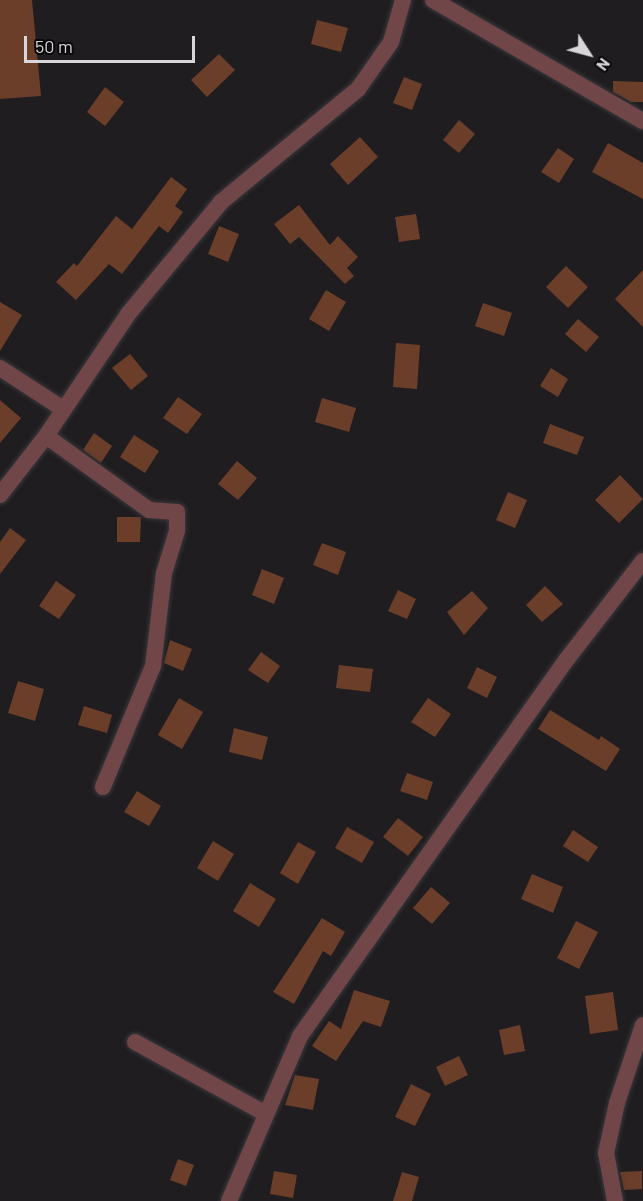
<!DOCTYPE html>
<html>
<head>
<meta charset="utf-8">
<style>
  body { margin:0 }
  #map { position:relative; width:643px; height:1201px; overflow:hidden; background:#1f1d20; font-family:Barlow,sans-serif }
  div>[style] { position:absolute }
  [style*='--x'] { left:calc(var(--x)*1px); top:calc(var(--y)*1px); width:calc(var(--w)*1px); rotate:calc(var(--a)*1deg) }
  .building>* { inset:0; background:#6b3e2a }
  .roads { filter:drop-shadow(0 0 2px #39373a) drop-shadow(0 0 2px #39373a) }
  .minor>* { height:16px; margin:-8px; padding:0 8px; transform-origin:8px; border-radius:8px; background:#714648 }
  span { translate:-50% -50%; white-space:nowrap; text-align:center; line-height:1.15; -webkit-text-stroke:5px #080709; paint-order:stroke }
  .north { position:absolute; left:559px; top:24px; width:60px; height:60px; -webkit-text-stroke:4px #080709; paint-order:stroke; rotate:126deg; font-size:16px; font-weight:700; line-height:24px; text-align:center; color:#d8d6d8 }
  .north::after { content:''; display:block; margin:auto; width:21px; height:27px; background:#d8d6d8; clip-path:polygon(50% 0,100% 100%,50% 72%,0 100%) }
  .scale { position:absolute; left:24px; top:36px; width:171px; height:27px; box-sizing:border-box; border:3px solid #d8d6d8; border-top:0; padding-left:8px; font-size:18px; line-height:21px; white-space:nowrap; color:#d8d6d8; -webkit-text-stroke:4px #080709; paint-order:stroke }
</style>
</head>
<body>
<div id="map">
  <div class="building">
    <div style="clip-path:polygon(0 0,32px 0,41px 96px,0 99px)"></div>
    <div style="clip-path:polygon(317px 20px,348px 28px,341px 52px,311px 44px)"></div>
    <div style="clip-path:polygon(219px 54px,235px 70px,207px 97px,191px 80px)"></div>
    <div style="clip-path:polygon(404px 77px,422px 84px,412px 110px,393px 103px)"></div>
    <div style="clip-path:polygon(613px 81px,643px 82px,643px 102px,631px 102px,613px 92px)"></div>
    <div style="clip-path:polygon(105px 87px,124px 102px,105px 126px,87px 112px)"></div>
    <div style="clip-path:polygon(459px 120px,475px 134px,459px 153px,443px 140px)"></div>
    <div style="clip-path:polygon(360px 137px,378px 157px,348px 185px,330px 164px)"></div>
    <div style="clip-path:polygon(608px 143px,643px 163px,643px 199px,592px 172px)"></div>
    <div style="clip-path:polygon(558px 148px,574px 159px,559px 183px,541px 172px)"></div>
    <div style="clip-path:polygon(171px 177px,187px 189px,175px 206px,183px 212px,168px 233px,159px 226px,122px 274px,109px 264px,76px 300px,56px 282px,74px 263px,77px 266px,116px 216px,132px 229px)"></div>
    <div style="clip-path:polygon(299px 205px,330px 245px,338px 236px,358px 257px,347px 268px,354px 276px,345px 284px,299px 237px,290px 244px,274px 224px)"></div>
    <div style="clip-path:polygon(416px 214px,420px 239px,399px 242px,395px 217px)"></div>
    <div style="clip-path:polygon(219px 226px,239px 234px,228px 262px,208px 254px)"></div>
    <div style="clip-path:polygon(566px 266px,588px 287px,568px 308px,546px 287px)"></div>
    <div style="clip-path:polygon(643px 270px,643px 327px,615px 299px)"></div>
    <div style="clip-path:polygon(326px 290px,346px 302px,329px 331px,309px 319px)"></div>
    <div style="clip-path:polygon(0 302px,22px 315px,0 351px)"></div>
    <div style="clip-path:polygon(483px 303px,512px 313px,504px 336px,475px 326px)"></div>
    <div style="clip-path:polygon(578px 319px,599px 337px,586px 352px,565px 334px)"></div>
    <div style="clip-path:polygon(396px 343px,420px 345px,417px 389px,393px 387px)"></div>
    <div style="clip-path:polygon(130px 354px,148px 376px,131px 390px,112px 368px)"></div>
    <div style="clip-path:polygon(551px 368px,568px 379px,558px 397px,540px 386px)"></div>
    <div style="clip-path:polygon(178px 397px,202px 414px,187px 434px,163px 418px)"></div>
    <div style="clip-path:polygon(322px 398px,356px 408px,349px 432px,315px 422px)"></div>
    <div style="clip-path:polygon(0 400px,21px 418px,0 443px)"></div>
    <div style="clip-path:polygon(550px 424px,584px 437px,577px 455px,543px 443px)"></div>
    <div style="clip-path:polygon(94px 433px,112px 446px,101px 463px,83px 450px)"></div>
    <div style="clip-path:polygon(134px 435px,159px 451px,145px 473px,120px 457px)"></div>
    <div style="clip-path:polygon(237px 461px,257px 478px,238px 500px,218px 484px)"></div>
    <div style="clip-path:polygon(620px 475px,643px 499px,619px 523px,595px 500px)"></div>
    <div style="clip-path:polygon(508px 492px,527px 500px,515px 528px,496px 520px)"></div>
    <div style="clip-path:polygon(117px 517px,141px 517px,140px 542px,117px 542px)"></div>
    <div style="clip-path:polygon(10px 528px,26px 540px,0 574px,0 542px)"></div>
    <div style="clip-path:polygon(322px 543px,346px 552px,338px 575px,313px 565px)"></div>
    <div style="clip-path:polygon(262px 569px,284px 578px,274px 604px,252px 595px)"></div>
    <div style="clip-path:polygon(56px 581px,76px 595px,59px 619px,39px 606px)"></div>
    <div style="clip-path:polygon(545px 586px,563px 604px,542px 622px,526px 605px)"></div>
    <div style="clip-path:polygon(398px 590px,416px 599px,407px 619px,388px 611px)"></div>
    <div style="clip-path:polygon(472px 591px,488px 608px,464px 635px,447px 612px)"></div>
    <div style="clip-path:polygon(170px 640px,192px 649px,183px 671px,164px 663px)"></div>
    <div style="clip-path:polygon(261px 652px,280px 666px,268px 683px,248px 670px)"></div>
    <div style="clip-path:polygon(339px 665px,373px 669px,370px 692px,336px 688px)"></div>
    <div style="clip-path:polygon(477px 667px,497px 677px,487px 698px,467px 688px)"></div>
    <div style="clip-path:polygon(18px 681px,44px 689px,35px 721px,8px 713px)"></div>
    <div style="clip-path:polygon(179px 698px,203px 712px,182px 749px,158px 735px)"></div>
    <div style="clip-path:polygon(428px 698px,451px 714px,435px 737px,411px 722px)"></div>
    <div style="clip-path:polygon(84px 706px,112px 715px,107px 733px,78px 725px)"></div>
    <div style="clip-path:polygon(550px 710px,599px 740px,601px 736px,620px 749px,606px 771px,538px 729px)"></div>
    <div style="clip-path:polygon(234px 728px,268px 737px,262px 760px,229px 752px)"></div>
    <div style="clip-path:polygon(407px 773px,433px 782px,427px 800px,400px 791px)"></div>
    <div style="clip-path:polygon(137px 791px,161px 806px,149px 826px,124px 812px)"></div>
    <div style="clip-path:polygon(398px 818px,423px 837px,408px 856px,383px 837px)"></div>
    <div style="clip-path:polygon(347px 827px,374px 842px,362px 863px,335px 848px)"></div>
    <div style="clip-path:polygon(573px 830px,598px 847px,588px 862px,563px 846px)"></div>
    <div style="clip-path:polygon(213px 841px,234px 854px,218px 881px,197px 868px)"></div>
    <div style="clip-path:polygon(298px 842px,316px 852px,298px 884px,280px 873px)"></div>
    <div style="clip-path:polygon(532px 874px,563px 887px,553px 913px,521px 899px)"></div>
    <div style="clip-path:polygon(250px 883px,276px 899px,259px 927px,233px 911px)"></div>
    <div style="clip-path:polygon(431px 887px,450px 903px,432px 924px,413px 908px)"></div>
    <div style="clip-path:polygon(322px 918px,345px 932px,331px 956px,323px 951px,294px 1004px,273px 992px)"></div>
    <div style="clip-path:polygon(576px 921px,598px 932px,579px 969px,557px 958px)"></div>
    <div style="clip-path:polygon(354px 990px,390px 1001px,381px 1027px,363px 1021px,336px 1061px,312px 1046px,329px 1021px,341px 1029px)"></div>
    <div style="clip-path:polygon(613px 992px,618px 1030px,590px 1034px,585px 996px)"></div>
    <div style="clip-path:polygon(520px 1025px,525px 1051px,504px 1055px,499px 1030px)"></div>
    <div style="clip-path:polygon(459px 1056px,468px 1075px,445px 1086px,436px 1067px)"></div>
    <div style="clip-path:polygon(295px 1075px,319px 1079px,313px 1110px,285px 1105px)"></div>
    <div style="clip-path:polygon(411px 1084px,431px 1094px,415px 1126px,395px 1117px)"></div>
    <div style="clip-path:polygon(178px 1159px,194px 1165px,186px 1186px,170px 1180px)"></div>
    <div style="clip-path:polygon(274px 1171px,297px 1175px,293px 1198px,270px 1194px)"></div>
    <div style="clip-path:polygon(642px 1171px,642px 1189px,624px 1190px,620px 1172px)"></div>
    <div style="clip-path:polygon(402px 1172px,419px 1177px,412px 1201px,393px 1201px)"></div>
  </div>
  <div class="roads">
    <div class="minor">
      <div style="--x:433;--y:0;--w:242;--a:30"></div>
      <div style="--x:0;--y:368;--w:75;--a:33.1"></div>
      <div style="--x:46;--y:436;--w:127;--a:35.7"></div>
      <div style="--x:149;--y:510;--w:28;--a:4"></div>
      <div style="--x:177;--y:512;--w:19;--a:90"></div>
      <div style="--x:177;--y:531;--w:44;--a:107.2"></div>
      <div style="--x:164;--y:573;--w:94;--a:96.7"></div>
      <div style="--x:153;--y:666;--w:131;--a:112.5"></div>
      <div style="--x:0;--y:495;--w:75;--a:-52.1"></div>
      <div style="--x:46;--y:436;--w:148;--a:-56"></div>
      <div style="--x:129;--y:313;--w:144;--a:-50.3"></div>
      <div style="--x:221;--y:202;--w:178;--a:-39.5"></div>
      <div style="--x:358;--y:89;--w:57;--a:-54.9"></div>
      <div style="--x:391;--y:42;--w:44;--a:-74.1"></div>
      <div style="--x:135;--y:1042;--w:147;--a:28.8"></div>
      <div style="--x:229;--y:1201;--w:180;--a:-66.7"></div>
      <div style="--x:300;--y:1036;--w:462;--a:-54.7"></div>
      <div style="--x:567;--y:659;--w:124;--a:-52.2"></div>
      <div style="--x:615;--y:1201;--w:49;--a:-100.6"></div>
      <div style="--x:606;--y:1153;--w:51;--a:-77.6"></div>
      <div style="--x:617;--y:1103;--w:82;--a:-71.6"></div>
    </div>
  </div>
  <div class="north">N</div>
  <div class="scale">50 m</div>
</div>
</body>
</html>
